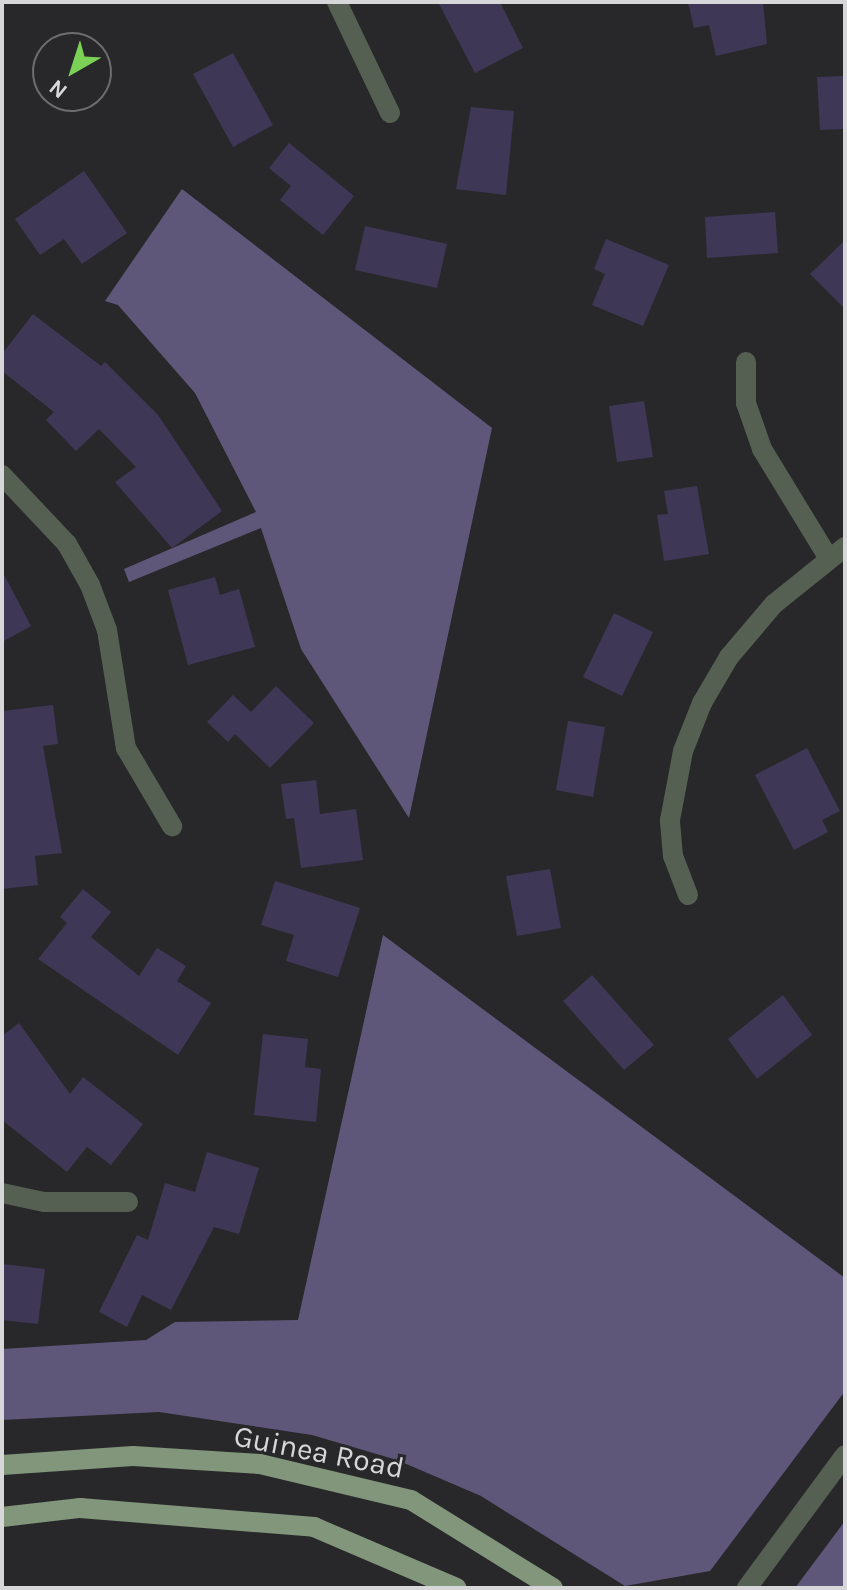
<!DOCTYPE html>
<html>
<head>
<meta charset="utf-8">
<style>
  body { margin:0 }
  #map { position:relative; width:847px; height:1590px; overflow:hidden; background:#28282b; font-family:Karla,sans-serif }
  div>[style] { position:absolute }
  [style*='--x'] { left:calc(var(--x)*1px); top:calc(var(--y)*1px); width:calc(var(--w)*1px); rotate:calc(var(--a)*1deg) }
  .forest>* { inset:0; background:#5f5779 }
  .building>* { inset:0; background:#3f3756 }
  .minor>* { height:20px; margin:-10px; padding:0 10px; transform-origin:10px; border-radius:10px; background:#566052 }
  .major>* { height:20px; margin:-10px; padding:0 10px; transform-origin:10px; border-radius:10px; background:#82967b }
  span { translate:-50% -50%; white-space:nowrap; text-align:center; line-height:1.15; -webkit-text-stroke:6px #28282b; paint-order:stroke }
  .street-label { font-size:30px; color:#d7d7d9 }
  .frame { position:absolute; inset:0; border:4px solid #d7d7d9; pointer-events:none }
  .north { position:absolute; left:32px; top:32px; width:80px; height:80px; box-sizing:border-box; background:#28282b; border:2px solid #6e6e71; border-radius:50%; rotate:219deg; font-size:22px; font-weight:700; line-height:32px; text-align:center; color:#d7d7d9 }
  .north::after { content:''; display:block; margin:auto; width:28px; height:36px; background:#7bd155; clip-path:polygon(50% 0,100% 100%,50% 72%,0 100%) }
</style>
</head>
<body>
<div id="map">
  <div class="forest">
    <div style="clip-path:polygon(182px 189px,492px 428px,409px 818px,301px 649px,261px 528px,129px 582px,124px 569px,256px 512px,195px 393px,118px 305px,105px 301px)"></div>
    <div style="clip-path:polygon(383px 935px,845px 1278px,845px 1391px,710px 1571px,625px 1586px,481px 1496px,397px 1460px,312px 1435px,159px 1412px,2px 1420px,2px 1349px,146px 1340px,175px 1322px,298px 1320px)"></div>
    <div style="clip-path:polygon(845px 1521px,845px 1588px,795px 1588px)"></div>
  </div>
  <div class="building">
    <div style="clip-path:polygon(438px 2px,500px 2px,523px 48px,475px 73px)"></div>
    <div style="clip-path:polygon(688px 2px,763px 2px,767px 44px,716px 56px,709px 25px,694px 28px)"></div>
    <div style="clip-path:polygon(233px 53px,273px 125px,233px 147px,193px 74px)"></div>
    <div style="clip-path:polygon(845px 76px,845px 129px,820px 130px,817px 77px)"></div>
    <div style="clip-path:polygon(471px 107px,514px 111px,506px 195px,456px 189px)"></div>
    <div style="clip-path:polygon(289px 143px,354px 196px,323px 235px,280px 200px,291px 186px,269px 168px)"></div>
    <div style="clip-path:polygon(84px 171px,127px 233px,82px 264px,64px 239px,40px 255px,15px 219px)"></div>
    <div style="clip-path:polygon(775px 212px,778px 253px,707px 258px,705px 217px)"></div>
    <div style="clip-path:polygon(365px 226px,447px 244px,437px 288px,355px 270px)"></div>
    <div style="clip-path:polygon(606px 239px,669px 265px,643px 326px,592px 305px,605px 274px,594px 269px)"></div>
    <div style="clip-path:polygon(845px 240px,845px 309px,810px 274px)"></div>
    <div style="clip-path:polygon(33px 314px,101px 366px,105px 362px,158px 415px,222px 511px,172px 548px,115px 482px,136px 467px,99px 429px,76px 451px,46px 420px,54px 412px,2px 371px,2px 354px)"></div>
    <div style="clip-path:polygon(644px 401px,653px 457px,617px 462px,609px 406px)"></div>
    <div style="clip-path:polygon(697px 486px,709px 554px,664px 561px,657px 515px,668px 514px,664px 491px)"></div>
    <div style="clip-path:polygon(2px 571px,31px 626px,2px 642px)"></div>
    <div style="clip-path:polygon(215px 577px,220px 595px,239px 589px,255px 647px,188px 665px,168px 590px)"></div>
    <div style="clip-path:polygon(614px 613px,653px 632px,622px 696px,583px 677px)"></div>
    <div style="clip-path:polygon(276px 686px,314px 723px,270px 768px,235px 734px,228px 742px,207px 722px,233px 695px,251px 712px)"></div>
    <div style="clip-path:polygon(53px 705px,58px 744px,43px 746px,62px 853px,35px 856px,38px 885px,2px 889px,2px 711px)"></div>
    <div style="clip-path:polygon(568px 721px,605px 727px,593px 797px,556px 790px)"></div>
    <div style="clip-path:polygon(807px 748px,840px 811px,822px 820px,828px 832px,794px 850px,755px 775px)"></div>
    <div style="clip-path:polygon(316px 780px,320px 814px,356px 809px,363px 860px,301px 868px,294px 818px,286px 819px,281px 784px)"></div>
    <div style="clip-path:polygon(550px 869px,561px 928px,517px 936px,506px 876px)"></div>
    <div style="clip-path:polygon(275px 881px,360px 908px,338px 977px,286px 961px,294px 935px,261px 925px)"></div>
    <div style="clip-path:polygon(83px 889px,111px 912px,91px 937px,139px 976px,157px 948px,186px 966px,177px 981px,211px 1003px,178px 1055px,38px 959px,67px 923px,60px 917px)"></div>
    <div style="clip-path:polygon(592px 975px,654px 1045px,624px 1070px,563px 1001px)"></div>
    <div style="clip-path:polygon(783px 995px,812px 1035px,757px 1079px,728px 1039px)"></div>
    <div style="clip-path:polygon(19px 1023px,70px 1094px,83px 1077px,143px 1124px,111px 1165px,87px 1147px,67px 1172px,2px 1120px,2px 1036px)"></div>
    <div style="clip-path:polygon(263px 1034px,308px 1039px,305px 1067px,321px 1069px,316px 1122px,254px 1115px)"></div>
    <div style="clip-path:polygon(207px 1152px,259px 1168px,239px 1234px,214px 1227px,171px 1310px,142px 1295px,127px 1327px,99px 1312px,137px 1235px,148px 1240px,165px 1183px,195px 1192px)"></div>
    <div style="clip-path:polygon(2px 1264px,45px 1269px,38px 1324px,2px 1320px)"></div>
  </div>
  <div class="minor">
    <div style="--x:337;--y:2;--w:123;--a:64.5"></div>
    <div style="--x:746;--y:362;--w:41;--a:90"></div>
    <div style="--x:746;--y:403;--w:49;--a:70.8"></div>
    <div style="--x:762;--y:449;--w:127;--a:58.6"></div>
    <div style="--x:2;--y:475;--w:95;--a:46.7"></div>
    <div style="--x:67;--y:544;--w:47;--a:60.7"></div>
    <div style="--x:90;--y:585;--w:48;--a:69.3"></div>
    <div style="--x:107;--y:630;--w:120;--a:80.9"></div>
    <div style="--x:126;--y:748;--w:91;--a:59.5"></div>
    <div style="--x:688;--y:895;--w:42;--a:-111"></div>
    <div style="--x:673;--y:856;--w:36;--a:-95"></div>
    <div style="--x:670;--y:820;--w:70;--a:-79.3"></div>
    <div style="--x:683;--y:751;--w:52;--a:-68.4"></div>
    <div style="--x:702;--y:703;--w:53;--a:-59.6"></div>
    <div style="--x:729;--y:657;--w:70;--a:-49.7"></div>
    <div style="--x:774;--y:604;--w:91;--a:-38.8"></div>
    <div style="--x:2;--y:1193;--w:43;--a:12.1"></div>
    <div style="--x:44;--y:1202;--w:84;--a:0"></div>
    <div style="--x:747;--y:1588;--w:165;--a:-53.6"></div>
  </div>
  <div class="major">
    <div style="--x:2;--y:1465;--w:131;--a:-3.9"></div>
    <div style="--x:133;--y:1456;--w:127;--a:3.6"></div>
    <div style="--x:260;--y:1464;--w:155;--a:13.4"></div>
    <div style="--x:411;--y:1500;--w:167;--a:31.8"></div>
    <div style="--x:2;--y:1517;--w:79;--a:-6.6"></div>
    <div style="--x:80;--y:1508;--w:235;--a:4.6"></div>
    <div style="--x:314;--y:1527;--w:155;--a:23.2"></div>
  </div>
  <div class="street-label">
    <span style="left:319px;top:1452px;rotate:11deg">Guinea Road</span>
  </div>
  <div class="frame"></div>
  <div class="north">N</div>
</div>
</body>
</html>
